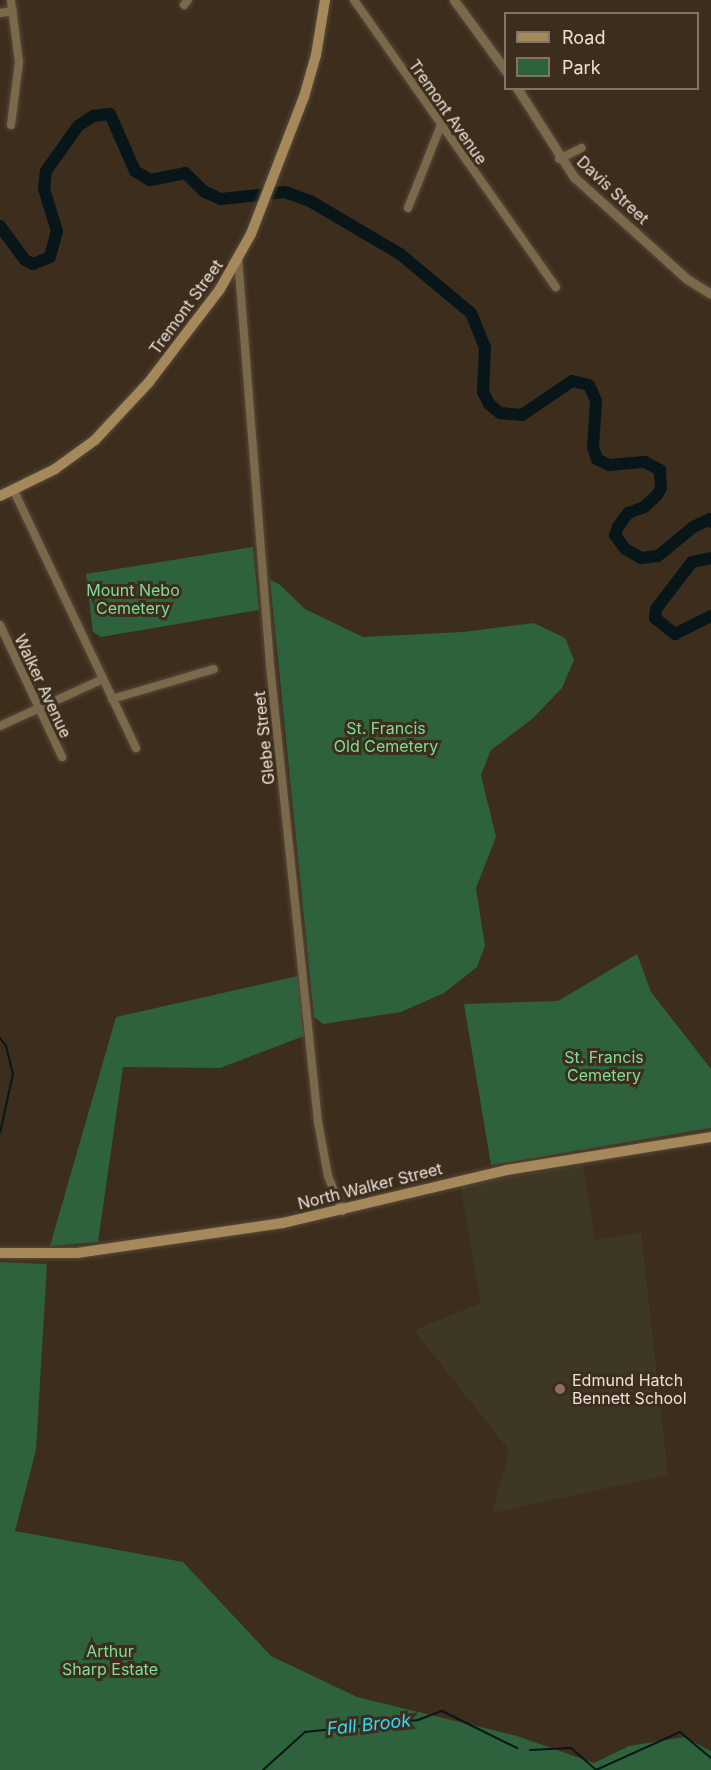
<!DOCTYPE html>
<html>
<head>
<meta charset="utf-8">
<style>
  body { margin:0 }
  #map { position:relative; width:711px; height:1770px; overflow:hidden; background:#3c2d1d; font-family:Inter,sans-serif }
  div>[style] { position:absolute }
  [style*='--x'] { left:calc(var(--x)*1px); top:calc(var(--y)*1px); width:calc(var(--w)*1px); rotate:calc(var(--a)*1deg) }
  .education>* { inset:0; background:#3e3726 }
  .green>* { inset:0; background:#2d623d }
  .stream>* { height:2px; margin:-1px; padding:0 1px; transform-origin:1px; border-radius:1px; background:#08161a }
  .river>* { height:12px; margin:-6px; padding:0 6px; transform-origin:6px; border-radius:6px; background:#08161a }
  .roads { filter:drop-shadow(0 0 2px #584a3b) drop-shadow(0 0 2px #584a3b) }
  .minor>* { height:8px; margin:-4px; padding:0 4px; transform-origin:4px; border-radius:4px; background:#7b694c }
  .tertiary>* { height:9px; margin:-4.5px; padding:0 4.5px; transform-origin:4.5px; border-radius:4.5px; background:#7b694c }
  .secondary>* { height:10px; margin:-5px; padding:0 5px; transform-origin:5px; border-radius:5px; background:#a5895a }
  .dots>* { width:16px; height:16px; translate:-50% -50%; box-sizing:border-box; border:3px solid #3c2d1d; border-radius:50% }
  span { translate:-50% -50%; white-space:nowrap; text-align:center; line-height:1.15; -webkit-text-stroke:6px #3c2d1d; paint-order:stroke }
  .street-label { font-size:16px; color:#ebe1d8 }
  .park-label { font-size:16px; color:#7cdf99 }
  .poi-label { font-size:16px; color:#ebe1d8 }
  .left { translate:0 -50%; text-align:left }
  .water-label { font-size:18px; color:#2fd8fb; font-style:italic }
  .legend { position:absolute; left:504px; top:12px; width:195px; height:78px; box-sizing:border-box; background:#3c2d1d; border:2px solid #827568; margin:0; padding:8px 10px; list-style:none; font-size:18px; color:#ebe1d8 }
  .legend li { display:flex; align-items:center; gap:12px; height:30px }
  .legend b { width:30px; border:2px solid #827568 }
</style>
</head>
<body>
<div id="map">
  <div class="education">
    <div style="clip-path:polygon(583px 1165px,595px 1240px,641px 1232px,668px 1475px,492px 1513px,508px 1457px,507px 1448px,414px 1330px,481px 1303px,460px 1185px)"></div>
  </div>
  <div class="green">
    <div style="clip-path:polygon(253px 547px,259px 610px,101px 637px,93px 632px,86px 574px)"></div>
    <div style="clip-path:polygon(270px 580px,279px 584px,305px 609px,363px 637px,463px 632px,534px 623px,565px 638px,574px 660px,562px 688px,532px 719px,491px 750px,481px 775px,496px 837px,476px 888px,485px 946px,477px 967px,444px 993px,401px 1012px,323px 1024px,314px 1017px)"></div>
    <div style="clip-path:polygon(637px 954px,651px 992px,711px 1069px,711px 1128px,491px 1165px,464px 1004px,558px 1001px)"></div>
    <div style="clip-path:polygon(298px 976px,304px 1036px,220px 1068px,123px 1067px,98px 1242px,50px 1246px,116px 1017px)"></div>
    <div style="clip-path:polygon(0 1262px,47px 1264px,36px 1450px,15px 1531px,183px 1562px,271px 1656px,357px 1697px,517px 1736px,594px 1763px,629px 1746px,684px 1737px,711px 1751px,711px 1770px,0 1770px)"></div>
  </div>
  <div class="stream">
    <div style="--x:0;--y:1038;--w:10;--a:53"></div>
    <div style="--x:6;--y:1046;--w:29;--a:76"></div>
    <div style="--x:13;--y:1074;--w:60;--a:102.4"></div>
    <div style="--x:530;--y:1750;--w:41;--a:-2.8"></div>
    <div style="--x:571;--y:1748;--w:33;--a:41"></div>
    <div style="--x:596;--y:1770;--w:92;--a:-24.3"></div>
    <div style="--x:680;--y:1732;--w:40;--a:40"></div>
    <div style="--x:263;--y:1770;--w:57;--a:-42.1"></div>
    <div style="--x:305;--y:1732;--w:114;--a:-6.1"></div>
    <div style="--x:418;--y:1720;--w:26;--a:-21"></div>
    <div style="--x:442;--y:1711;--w:84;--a:26.3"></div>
  </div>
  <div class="river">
    <div style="--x:0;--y:226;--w:42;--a:53.7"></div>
    <div style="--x:25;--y:260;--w:9;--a:27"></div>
    <div style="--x:33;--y:264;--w:18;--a:-22"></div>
    <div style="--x:50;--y:257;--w:27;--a:-75"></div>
    <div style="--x:57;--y:231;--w:44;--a:-107.2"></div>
    <div style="--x:44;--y:189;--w:18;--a:-84"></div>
    <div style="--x:46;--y:171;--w:55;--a:-54.6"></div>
    <div style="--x:78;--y:126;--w:18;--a:-34"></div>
    <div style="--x:93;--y:116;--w:17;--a:-7"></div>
    <div style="--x:110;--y:114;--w:62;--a:66.3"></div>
    <div style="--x:135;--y:171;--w:17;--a:31"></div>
    <div style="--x:150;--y:180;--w:36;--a:-11"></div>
    <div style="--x:185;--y:173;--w:28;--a:44"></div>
    <div style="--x:205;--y:192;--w:17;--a:24"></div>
    <div style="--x:221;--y:199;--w:64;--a:-6.2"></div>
    <div style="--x:285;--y:192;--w:27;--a:20"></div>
    <div style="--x:310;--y:201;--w:104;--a:30.5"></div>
    <div style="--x:400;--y:254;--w:92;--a:39.7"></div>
    <div style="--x:471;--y:313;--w:37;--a:68"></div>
    <div style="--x:485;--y:347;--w:45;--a:92.5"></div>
    <div style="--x:483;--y:392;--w:13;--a:63"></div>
    <div style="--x:489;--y:404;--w:14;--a:39"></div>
    <div style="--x:500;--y:413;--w:22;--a:5"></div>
    <div style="--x:522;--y:415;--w:60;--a:-34.2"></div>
    <div style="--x:572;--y:381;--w:17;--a:13"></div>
    <div style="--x:589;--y:385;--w:17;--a:66"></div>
    <div style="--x:596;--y:401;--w:46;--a:93.7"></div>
    <div style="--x:593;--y:447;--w:13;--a:72"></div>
    <div style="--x:597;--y:459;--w:13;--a:27"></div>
    <div style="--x:609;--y:465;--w:36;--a:-5"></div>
    <div style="--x:645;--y:462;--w:17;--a:28"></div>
    <div style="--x:660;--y:470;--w:18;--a:87"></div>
    <div style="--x:661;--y:488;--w:8;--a:120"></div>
    <div style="--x:657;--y:495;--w:18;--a:137"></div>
    <div style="--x:644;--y:507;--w:17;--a:159"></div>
    <div style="--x:628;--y:513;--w:17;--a:126"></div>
    <div style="--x:618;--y:527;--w:9;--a:111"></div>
    <div style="--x:615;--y:535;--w:17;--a:54"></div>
    <div style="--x:625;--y:549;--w:18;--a:29"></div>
    <div style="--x:641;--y:558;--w:17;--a:-7"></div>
    <div style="--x:658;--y:556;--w:45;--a:-39.6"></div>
    <div style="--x:693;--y:527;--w:19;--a:-25"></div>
    <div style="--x:710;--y:519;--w:3;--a:72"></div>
    <div style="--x:711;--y:558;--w:19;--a:168"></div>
    <div style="--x:692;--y:562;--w:59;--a:127.5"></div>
    <div style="--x:656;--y:609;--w:9;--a:96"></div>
    <div style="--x:655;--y:618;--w:26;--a:39"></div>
    <div style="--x:675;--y:634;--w:40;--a:-26.6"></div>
  </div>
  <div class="roads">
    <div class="minor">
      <div style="--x:354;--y:0;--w:351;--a:54.9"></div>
      <div style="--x:184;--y:5;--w:6;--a:-51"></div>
      <div style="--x:0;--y:13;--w:13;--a:-9"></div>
      <div style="--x:11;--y:125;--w:64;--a:-82.8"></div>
      <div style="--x:19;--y:62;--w:63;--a:-97.4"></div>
      <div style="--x:559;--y:159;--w:25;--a:-26"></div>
      <div style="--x:408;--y:208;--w:89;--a:-68.3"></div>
      <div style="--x:238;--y:258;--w:408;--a:85.5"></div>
      <div style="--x:270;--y:665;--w:460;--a:84"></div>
      <div style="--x:318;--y:1122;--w:55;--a:79.5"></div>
      <div style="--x:328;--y:1176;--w:38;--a:68"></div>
      <div style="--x:13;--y:489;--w:287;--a:64.6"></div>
      <div style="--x:0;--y:625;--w:146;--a:64.8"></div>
      <div style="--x:112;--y:699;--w:106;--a:-16.4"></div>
      <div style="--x:0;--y:726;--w:113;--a:-24.5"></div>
    </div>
    <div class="tertiary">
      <div style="--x:454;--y:0;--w:88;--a:53.8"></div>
      <div style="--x:517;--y:88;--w:106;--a:57.4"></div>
      <div style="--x:574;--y:177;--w:152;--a:42.1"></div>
      <div style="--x:687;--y:279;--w:28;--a:32"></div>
    </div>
    <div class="secondary">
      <div style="--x:0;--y:496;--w:61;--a:-26.1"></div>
      <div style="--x:55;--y:469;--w:49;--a:-35.9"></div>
      <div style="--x:95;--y:440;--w:79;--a:-47"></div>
      <div style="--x:149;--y:382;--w:117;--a:-52.6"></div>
      <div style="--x:220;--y:289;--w:63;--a:-60.6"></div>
      <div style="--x:251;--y:234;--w:147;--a:-68.9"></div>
      <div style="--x:304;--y:97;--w:44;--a:-74.1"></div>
      <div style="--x:316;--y:55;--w:56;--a:-80.7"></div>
      <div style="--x:0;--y:1253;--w:77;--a:0"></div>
      <div style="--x:77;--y:1253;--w:208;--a:-8.3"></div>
      <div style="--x:283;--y:1223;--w:230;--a:-13.3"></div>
      <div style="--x:507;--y:1170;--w:207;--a:-9.2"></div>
    </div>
  </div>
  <div class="dots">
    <div style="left:560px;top:1389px;background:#8d6e63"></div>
  </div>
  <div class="street-label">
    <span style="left:448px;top:112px;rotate:55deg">Tremont Avenue</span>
    <span style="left:613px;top:190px;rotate:43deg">Davis Street</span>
    <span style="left:186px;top:307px;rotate:-54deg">Tremont Street</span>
    <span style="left:43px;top:686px;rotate:65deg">Walker Avenue</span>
    <span style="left:264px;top:738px;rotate:-96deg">Glebe Street</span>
    <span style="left:370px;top:1186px;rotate:-14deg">North Walker Street</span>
  </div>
  <div class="park-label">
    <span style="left:133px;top:599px">Mount Nebo<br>Cemetery</span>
    <span style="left:386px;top:737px">St. Francis<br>Old Cemetery</span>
    <span style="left:604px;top:1066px">St. Francis<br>Cemetery</span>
    <span style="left:110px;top:1660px">Arthur<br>Sharp Estate</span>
  </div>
  <div class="poi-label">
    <span class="left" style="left:572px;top:1389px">Edmund Hatch<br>Bennett School</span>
  </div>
  <div class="water-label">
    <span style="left:369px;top:1725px;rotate:-6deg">Fall Brook</span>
  </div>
  <ul class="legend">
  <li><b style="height:8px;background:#a5895a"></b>Road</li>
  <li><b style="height:16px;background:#2d623d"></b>Park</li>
  </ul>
</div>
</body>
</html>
